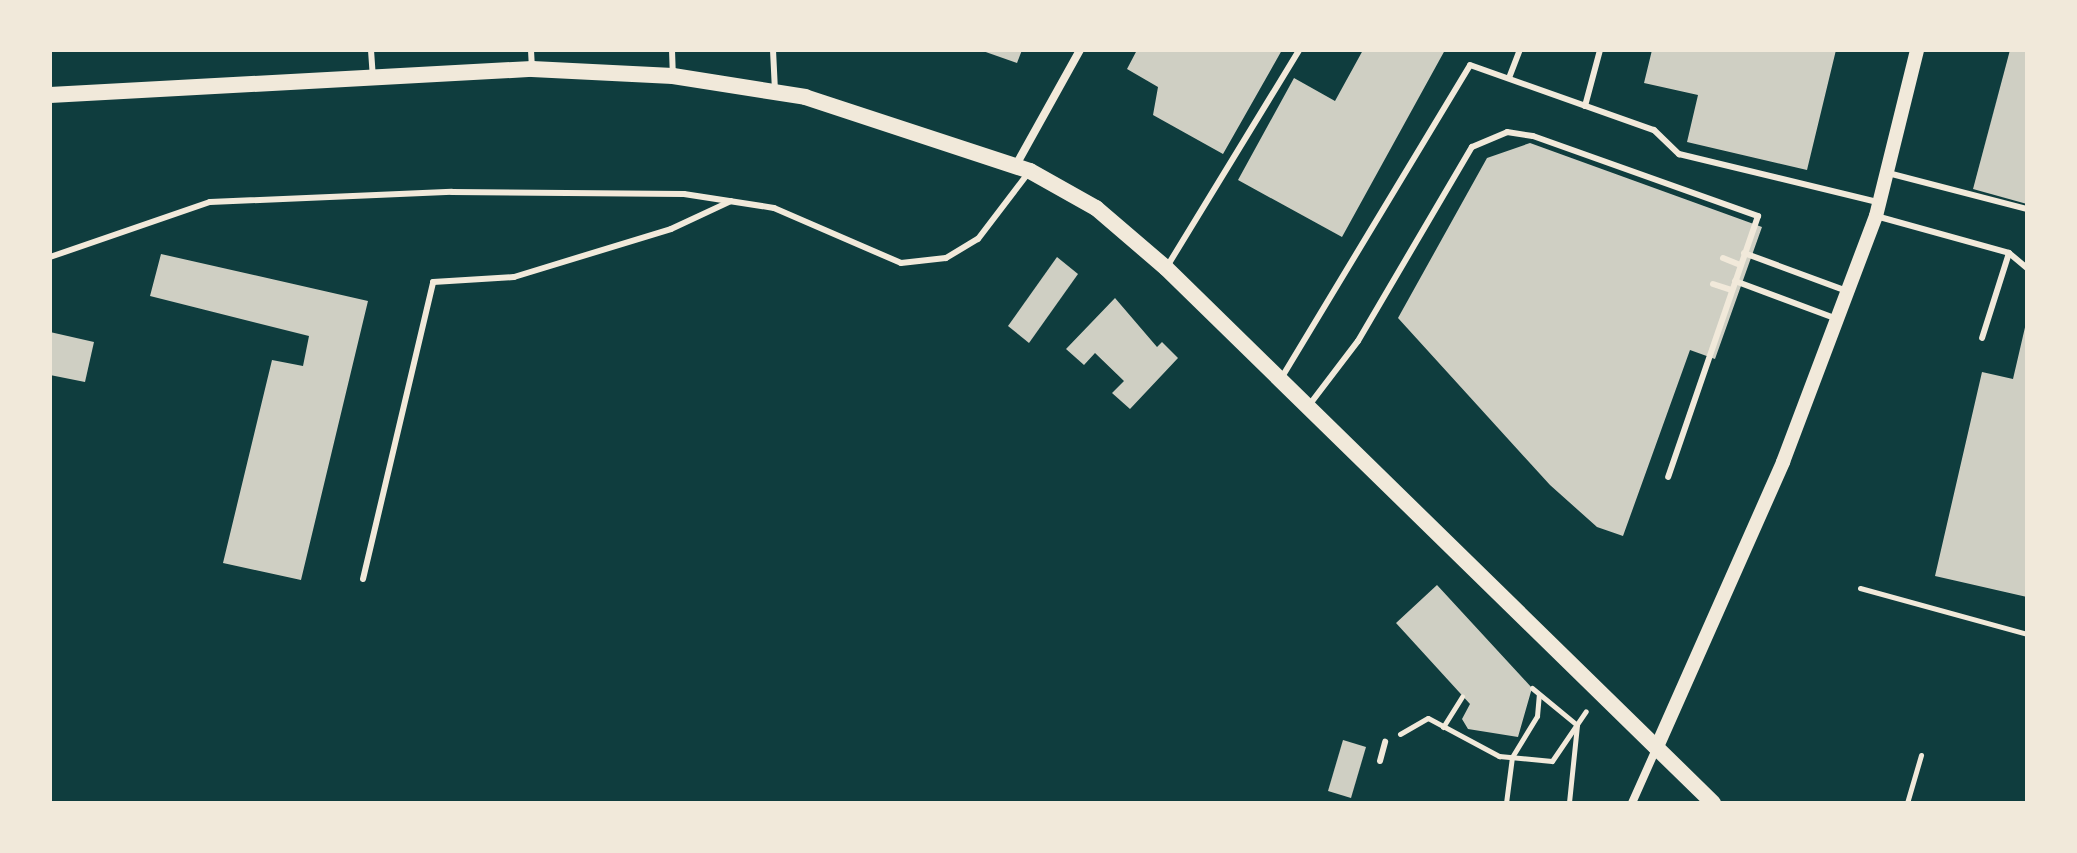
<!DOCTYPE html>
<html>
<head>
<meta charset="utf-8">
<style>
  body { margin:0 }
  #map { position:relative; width:2077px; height:853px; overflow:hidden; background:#0f3d3e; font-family:"Golos Text",sans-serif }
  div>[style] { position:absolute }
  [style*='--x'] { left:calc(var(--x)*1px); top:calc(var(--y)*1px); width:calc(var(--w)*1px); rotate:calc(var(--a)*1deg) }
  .building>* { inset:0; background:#cfcfc3 }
  .path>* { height:5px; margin:-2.5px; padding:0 2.5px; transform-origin:2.5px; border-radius:2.5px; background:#f1e9da }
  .service>* { height:6px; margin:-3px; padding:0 3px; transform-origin:3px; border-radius:3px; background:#f1e9da }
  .minor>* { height:8px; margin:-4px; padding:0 4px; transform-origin:4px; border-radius:4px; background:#f1e9da }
  .tertiary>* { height:14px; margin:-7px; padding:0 7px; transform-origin:7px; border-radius:7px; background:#f1e9da }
  .secondary>* { height:16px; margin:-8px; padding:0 8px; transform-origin:8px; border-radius:8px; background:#f1e9da }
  span { translate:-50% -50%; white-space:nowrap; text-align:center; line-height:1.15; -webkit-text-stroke:6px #f1e9da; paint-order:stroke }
  .frame { position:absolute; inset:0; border:52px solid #f1e9da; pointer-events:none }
</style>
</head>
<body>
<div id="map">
  <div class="building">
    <div style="clip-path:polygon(980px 50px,1022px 50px,1017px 63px)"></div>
    <div style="clip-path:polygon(1137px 50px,1282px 50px,1223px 154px,1153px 115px,1158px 87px,1127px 69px)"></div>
    <div style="clip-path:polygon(1363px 50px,1445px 50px,1342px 237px,1238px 180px,1294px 78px,1335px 101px)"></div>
    <div style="clip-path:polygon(1652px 50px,1836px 50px,1807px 170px,1687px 142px,1698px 95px,1644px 83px)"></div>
    <div style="clip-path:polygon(2010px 50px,2027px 50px,2027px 204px,1973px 189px)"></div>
    <div style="clip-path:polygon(1530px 143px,1762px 227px,1715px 359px,1690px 350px,1623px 536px,1597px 527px,1550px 485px,1398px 318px,1487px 158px)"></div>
    <div style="clip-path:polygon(161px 254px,368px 301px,301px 580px,223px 563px,272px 360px,303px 366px,309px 336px,150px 296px)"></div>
    <div style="clip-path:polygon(1057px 257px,1078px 274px,1029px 343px,1008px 326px)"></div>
    <div style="clip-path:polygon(1115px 298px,1157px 347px,1162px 342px,1178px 358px,1130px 409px,1112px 393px,1124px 381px,1095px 353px,1084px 365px,1066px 349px)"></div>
    <div style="clip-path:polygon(2026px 323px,2027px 323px,2027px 597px,1935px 576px,1982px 372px,2013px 379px)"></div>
    <div style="clip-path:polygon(50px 332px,94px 342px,85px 382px,50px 375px)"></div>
    <div style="clip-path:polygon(1437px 585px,1532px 688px,1518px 737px,1468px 729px,1462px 719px,1470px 704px,1396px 623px)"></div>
    <div style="clip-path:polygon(1343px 740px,1366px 747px,1351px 798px,1328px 791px)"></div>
  </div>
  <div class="path">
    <div style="--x:1860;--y:588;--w:173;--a:15.4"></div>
    <div style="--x:1532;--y:688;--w:58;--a:39.4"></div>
    <div style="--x:1577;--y:725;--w:78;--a:95.9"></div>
    <div style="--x:1443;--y:727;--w:36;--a:-58"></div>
    <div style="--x:1400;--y:734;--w:32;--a:-30"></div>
    <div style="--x:1428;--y:718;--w:81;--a:28.2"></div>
    <div style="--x:1499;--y:756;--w:53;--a:5.4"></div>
    <div style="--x:1552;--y:761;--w:60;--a:-55.8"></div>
    <div style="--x:1506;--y:803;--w:46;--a:-82.6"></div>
    <div style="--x:1512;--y:757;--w:48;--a:-58.6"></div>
    <div style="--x:1537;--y:716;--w:21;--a:-85"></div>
    <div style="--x:1907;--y:803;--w:50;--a:-73.7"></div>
  </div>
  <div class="service">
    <div style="--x:371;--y:50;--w:26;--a:86"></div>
    <div style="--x:531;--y:50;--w:19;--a:87"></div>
    <div style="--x:672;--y:50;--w:26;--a:88"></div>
    <div style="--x:773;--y:50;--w:41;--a:87.2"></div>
    <div style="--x:1509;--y:78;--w:30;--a:-69"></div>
    <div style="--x:1585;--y:106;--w:58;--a:-75"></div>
    <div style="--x:1888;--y:173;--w:144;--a:14.5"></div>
    <div style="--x:1876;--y:216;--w:138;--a:15.5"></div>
    <div style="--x:2009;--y:253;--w:89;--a:107.6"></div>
    <div style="--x:1744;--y:253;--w:110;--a:20.3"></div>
    <div style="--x:2009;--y:253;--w:23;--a:40"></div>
    <div style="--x:50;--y:257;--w:169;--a:-19"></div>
    <div style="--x:210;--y:202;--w:242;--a:-2.4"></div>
    <div style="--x:452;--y:192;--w:232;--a:0.5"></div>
    <div style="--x:684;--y:194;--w:91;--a:8.8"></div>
    <div style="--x:774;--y:208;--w:138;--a:23.4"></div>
    <div style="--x:901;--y:263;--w:45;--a:-6.3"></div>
    <div style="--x:946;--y:258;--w:37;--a:-31"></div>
    <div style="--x:978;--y:239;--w:84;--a:-52.7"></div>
    <div style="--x:1723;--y:258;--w:18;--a:22"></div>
    <div style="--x:1168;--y:265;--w:252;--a:-58.6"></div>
    <div style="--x:1735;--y:281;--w:109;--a:20.4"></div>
    <div style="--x:1713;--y:284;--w:19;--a:18"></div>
    <div style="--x:1282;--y:377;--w:364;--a:-58.9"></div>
    <div style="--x:1470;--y:65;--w:195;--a:19.5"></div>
    <div style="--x:1654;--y:130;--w:35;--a:44"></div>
    <div style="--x:1679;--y:154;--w:204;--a:13.6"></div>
    <div style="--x:1310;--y:404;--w:79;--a:-52.7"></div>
    <div style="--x:1358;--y:341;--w:225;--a:-59.6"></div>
    <div style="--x:1472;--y:147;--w:38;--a:-23"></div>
    <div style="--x:1507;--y:132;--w:26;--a:9"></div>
    <div style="--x:1533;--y:136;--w:239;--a:19.6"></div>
    <div style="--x:1758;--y:216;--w:276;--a:109"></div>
    <div style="--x:363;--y:579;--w:305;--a:-76.7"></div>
    <div style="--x:433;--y:282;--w:81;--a:-3.5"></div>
    <div style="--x:514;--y:277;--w:164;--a:-17"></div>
    <div style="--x:671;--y:229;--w:66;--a:-25"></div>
    <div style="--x:1380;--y:761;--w:20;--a:-75"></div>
  </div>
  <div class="minor">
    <div style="--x:1016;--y:165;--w:132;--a:-60.9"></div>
    <div style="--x:1632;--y:803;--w:59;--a:-66"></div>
  </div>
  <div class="tertiary">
    <div style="--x:1656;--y:749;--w:314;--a:-66.1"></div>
    <div style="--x:1783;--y:462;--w:263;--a:-69.3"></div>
    <div style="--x:1876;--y:216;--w:171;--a:-76.1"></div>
  </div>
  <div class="secondary">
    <div style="--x:50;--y:95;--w:483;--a:-3.1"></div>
    <div style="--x:532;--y:69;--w:141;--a:2.8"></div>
    <div style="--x:673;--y:76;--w:134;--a:9"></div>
    <div style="--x:805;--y:97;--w:237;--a:18.2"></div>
    <div style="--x:1030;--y:171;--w:76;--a:29.3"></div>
    <div style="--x:1096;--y:208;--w:92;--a:40.6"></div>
    <div style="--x:1166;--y:268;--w:765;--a:44.36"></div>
  </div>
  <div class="frame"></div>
</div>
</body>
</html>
